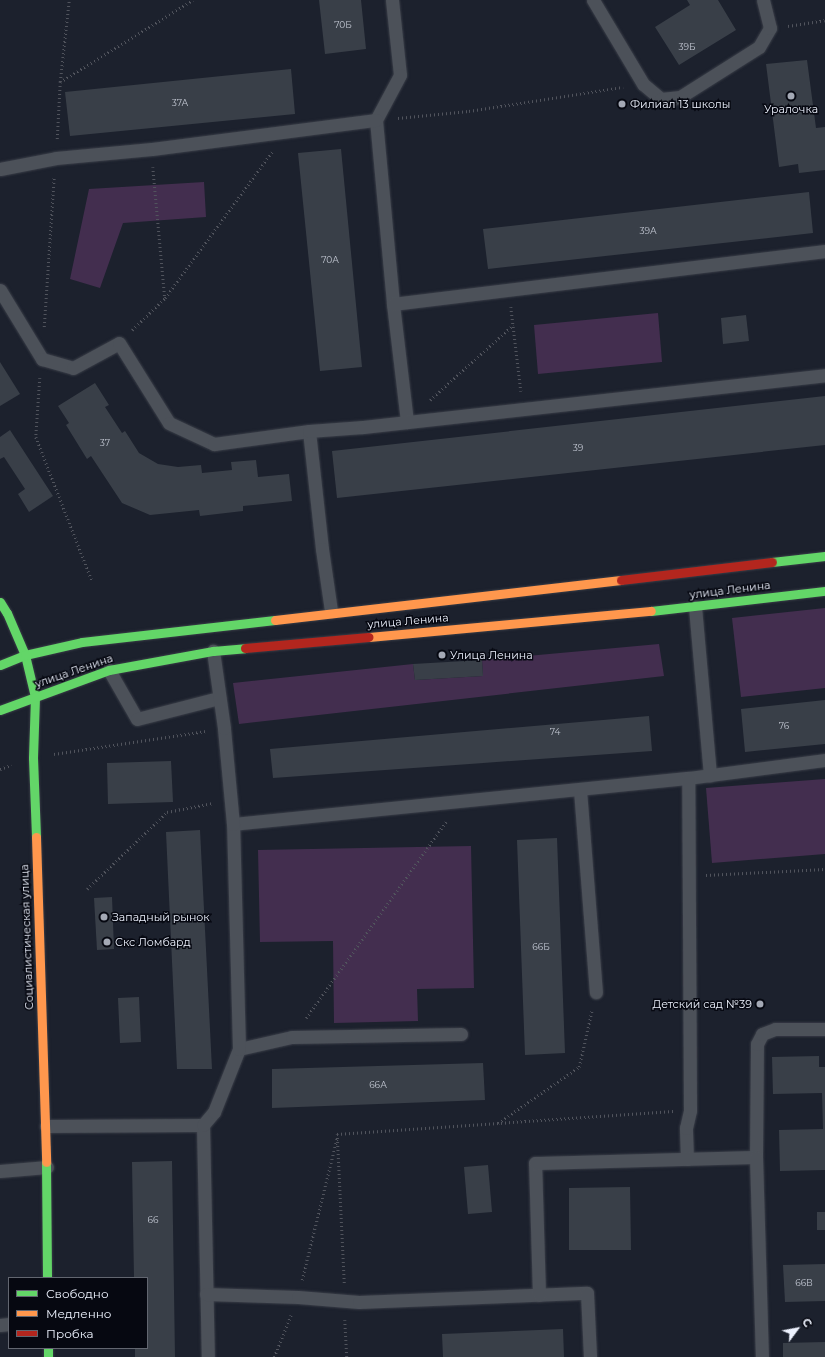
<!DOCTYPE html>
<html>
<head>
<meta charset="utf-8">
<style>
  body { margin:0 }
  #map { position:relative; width:825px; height:1357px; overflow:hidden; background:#1c212d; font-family:Montserrat,sans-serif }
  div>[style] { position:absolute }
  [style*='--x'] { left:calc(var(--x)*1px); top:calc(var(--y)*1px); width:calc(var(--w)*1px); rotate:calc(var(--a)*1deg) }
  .green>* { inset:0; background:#432e4f }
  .building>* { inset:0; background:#393f48 }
  .path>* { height:2.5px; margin-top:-1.25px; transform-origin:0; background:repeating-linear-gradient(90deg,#51545d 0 1px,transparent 0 4px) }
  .roads { filter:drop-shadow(0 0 1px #393d47) drop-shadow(0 0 1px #393d47) }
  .lane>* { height:13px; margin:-6.5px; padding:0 6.5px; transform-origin:6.5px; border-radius:6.5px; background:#4c5159 }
  .fast>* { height:9px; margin:-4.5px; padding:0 4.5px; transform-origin:4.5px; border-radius:4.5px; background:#63d668 }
  .slow>* { height:9px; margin:-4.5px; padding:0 4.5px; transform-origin:4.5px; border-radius:4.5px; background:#ff974d }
  .jam>* { height:9px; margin:-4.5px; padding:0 4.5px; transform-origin:4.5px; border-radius:4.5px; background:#b3261e }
  .dots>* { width:11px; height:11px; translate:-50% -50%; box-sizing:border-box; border:2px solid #060811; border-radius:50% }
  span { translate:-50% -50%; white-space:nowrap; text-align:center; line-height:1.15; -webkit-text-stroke:3px #060811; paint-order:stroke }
  .number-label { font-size:9px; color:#c0c5d0 }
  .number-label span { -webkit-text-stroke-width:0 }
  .poi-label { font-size:11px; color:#edf2fe }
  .left { translate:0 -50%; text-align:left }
  .right { translate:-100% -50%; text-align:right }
  .street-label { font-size:11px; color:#edf2fe }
  .legend { position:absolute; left:8px; top:1277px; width:140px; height:72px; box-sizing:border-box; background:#060811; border:1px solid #626670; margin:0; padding:5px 7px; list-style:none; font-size:12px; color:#edf2fe }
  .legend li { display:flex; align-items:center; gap:8px; height:20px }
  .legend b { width:20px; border:1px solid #626670 }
  .north { position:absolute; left:777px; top:1309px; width:40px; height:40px; -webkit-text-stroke:3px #060811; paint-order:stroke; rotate:58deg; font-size:11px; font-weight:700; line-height:16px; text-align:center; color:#edf2fe }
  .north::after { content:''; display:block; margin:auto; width:14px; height:18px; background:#edf2fe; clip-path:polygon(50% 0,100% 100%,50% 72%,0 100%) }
</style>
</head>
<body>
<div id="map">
  <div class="green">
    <div style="clip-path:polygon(204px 182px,206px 217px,123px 223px,100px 288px,70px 279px,89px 189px)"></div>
    <div style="clip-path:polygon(658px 313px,662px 362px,538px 374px,534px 325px)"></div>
    <div style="clip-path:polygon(825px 608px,825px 688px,741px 697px,732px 618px)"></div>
    <div style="clip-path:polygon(659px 644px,664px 676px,239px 724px,233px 683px,413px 664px,415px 680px,483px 676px,482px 660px)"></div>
    <div style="clip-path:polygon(825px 779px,825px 854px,712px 863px,706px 788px)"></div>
    <div style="clip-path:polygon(471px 846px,474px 988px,417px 989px,418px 1021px,334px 1023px,333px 941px,260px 942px,258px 850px)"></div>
  </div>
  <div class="building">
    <div style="clip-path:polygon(319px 0,361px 0,366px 49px,325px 54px)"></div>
    <div style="clip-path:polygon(687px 0,718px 0,736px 30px,679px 65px,655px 27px,690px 5px)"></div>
    <div style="clip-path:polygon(807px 60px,816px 128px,825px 127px,825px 170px,799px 173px,798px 164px,779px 167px,766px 64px)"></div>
    <div style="clip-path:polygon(291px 69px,295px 114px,70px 136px,65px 92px)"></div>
    <div style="clip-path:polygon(341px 149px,362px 367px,320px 371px,298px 153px)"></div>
    <div style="clip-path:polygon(809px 192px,813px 233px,488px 269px,483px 229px)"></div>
    <div style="clip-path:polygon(746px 315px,749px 341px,723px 344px,721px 318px)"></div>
    <div style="clip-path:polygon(0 362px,20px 394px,0 406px)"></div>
    <div style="clip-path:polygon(95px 383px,109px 405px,105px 407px,122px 433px,125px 431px,139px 453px,158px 464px,178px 467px,201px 465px,202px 473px,232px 470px,231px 462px,256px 460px,258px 477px,289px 474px,292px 501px,243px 506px,243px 511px,200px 516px,199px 510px,150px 515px,122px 503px,91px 456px,87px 459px,66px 425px,69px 423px,58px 406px)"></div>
    <div style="clip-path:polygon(825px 396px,825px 445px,337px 498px,332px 451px)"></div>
    <div style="clip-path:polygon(10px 430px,53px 496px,29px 512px,18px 494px,25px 489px,4px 457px,0 459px,0 437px)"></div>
    <div style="clip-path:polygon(482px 660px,483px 676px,415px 680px,413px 664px)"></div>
    <div style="clip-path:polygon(825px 700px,825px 744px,745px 752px,741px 709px)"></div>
    <div style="clip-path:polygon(649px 716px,652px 751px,273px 778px,270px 749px)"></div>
    <div style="clip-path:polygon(171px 761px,173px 802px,108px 804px,107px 763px)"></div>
    <div style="clip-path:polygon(200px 830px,212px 1069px,177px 1069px,166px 832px)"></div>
    <div style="clip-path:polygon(557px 838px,565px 1053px,525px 1055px,517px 840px)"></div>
    <div style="clip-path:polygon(112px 897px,114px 949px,97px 950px,94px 898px)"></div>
    <div style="clip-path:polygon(139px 997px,141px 1042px,120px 1043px,118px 998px)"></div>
    <div style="clip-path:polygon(819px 1056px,819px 1067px,825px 1067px,825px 1170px,780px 1171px,779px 1130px,823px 1129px,822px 1093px,773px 1094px,772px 1057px)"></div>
    <div style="clip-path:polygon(483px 1063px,485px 1100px,272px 1108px,272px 1069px)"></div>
    <div style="clip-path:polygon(172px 1161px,175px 1357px,135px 1357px,135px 1348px,147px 1348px,147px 1278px,134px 1278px,132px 1162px)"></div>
    <div style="clip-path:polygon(488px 1165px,492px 1212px,468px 1214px,464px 1167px)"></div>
    <div style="clip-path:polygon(630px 1187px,631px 1250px,569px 1250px,569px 1188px)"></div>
    <div style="clip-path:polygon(817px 1212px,825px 1212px,825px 1230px,817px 1230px)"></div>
    <div style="clip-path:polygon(825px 1264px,825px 1301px,785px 1302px,783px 1265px)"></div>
    <div style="clip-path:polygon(563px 1329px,564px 1357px,443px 1357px,442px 1334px)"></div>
    <div style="clip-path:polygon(825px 1342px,825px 1357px,783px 1357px,783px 1343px)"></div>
  </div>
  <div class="path">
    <div style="--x:788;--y:26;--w:37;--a:-9"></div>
    <div style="--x:60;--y:82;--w:156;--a:-31.7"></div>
    <div style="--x:398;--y:118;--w:71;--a:-5.6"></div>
    <div style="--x:469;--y:111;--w:156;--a:-8.9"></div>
    <div style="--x:57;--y:139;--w:57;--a:-87"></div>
    <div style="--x:60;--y:82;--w:82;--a:-83.7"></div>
    <div style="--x:153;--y:167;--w:132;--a:84.8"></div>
    <div style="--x:511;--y:307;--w:85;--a:83.2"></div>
    <div style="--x:44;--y:327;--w:151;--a:-86.2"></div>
    <div style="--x:132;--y:330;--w:46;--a:-44.1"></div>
    <div style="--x:165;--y:298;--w:181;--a:-53.8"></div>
    <div style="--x:40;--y:378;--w:59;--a:93.9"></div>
    <div style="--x:36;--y:437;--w:155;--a:68.7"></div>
    <div style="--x:430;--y:400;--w:112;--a:-42.1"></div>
    <div style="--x:54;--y:754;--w:154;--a:-8.6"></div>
    <div style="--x:0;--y:769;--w:12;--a:-20"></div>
    <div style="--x:706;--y:875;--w:119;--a:-2.9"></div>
    <div style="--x:87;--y:889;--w:111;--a:-43.9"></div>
    <div style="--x:167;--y:812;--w:47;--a:-11.1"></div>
    <div style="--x:306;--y:1018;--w:241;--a:-54.5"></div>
    <div style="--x:498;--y:1123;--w:98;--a:-34.7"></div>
    <div style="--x:579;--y:1067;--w:58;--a:-77.2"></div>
    <div style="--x:302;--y:1280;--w:147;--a:-76.2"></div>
    <div style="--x:344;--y:1283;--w:149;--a:-92.7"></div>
    <div style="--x:337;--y:1134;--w:337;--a:-3.9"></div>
    <div style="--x:345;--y:1320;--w:37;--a:87"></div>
    <div style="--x:274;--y:1357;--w:45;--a:-68"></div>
  </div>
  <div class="roads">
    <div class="lane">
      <div style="--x:392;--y:0;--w:75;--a:83.9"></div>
      <div style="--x:400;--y:75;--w:51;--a:118.1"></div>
      <div style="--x:376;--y:120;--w:185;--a:84.7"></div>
      <div style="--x:393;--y:304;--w:119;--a:83.2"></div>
      <div style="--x:593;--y:0;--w:98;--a:59.2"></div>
      <div style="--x:643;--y:84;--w:23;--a:40"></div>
      <div style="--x:661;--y:99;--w:19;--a:-6"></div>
      <div style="--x:680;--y:97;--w:93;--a:-32.3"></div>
      <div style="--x:759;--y:47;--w:22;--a:-60"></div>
      <div style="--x:770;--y:28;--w:29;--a:-104"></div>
      <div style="--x:0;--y:169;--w:57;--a:-11.1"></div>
      <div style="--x:56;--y:158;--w:96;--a:-5.4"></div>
      <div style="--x:152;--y:149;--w:226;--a:-7.4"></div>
      <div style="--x:0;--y:290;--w:81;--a:58.7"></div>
      <div style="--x:42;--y:359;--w:32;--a:16"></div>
      <div style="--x:73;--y:368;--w:52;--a:-28.5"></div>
      <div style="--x:119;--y:343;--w:94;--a:58"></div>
      <div style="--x:169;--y:423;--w:50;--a:25"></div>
      <div style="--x:214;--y:444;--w:96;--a:-7.8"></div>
      <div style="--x:309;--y:431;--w:119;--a:83.7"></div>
      <div style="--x:322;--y:549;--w:63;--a:81.7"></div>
      <div style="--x:393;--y:304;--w:435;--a:-7"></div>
      <div style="--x:309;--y:431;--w:54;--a:-4.2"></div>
      <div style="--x:363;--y:427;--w:465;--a:-6.4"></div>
      <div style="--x:695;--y:607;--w:169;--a:84.9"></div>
      <div style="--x:109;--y:670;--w:56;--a:60.3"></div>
      <div style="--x:137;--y:719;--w:85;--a:-14.4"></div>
      <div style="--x:580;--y:790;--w:203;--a:85.5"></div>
      <div style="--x:233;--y:824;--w:457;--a:-5.8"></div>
      <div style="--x:688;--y:778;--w:138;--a:-7.5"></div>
      <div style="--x:239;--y:1049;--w:54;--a:-12.8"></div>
      <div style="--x:292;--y:1037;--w:169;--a:-1"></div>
      <div style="--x:203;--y:1125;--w:232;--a:88.8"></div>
      <div style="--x:46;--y:1126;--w:157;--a:-0.4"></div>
      <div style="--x:203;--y:1125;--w:17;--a:-50"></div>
      <div style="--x:214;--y:1112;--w:68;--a:-68.4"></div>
      <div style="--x:239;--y:1049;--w:225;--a:-91.5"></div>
      <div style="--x:233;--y:824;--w:96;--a:-95.4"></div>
      <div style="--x:224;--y:728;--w:78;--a:-98.1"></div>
      <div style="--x:756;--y:1157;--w:113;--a:-89.5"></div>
      <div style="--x:757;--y:1044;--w:11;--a:-63"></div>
      <div style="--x:762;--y:1034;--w:14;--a:-21"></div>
      <div style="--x:775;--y:1029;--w:50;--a:0"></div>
      <div style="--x:687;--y:1159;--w:31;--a:-92"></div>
      <div style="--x:686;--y:1128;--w:18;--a:-77"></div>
      <div style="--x:690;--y:1110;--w:332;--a:-90.3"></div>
      <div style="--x:0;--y:1171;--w:47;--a:-4.9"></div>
      <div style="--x:206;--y:1294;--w:92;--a:1.9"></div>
      <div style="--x:298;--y:1297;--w:61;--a:4.7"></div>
      <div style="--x:359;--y:1302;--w:228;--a:-2.3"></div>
      <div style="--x:587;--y:1293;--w:64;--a:87.3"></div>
      <div style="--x:539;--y:1295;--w:132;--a:-91.7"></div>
      <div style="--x:535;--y:1163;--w:221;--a:-1.6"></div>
      <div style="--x:756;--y:1157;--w:200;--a:88.3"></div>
      <div style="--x:0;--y:1325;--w:9;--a:-6"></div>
    </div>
    <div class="fast">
      <div style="--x:772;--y:562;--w:53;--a:-6.5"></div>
      <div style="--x:0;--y:602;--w:13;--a:58"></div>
      <div style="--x:7;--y:613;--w:46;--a:66.8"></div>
      <div style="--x:25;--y:655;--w:43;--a:76.6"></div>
      <div style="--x:35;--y:697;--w:61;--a:91.9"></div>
      <div style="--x:33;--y:758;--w:79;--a:87.8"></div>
      <div style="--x:651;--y:611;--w:175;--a:-6.6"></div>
      <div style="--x:0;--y:665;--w:27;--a:-22"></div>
      <div style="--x:25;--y:655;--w:58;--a:-12.8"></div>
      <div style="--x:82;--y:642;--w:194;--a:-6.5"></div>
      <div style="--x:0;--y:710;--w:116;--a:-20.2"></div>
      <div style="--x:109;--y:670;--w:106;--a:-10.4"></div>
      <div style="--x:213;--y:651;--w:32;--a:-5"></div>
      <div style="--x:46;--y:1162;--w:116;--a:89.5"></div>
      <div style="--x:48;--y:1348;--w:9;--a:90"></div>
    </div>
    <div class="slow">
      <div style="--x:275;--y:620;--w:348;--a:-6.6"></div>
      <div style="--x:369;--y:637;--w:283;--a:-5.3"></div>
      <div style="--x:36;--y:837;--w:325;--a:88.2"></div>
    </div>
    <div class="jam">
      <div style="--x:621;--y:580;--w:152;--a:-6.8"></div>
      <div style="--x:245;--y:648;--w:124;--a:-5.1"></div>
    </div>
  </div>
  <div class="dots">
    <div style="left:791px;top:96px;background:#a4a9b5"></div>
    <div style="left:622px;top:104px;background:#a4a9b5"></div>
    <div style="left:442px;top:655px;background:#a4a9b5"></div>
    <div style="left:104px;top:917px;background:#a4a9b5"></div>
    <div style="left:107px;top:942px;background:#a4a9b5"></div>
    <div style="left:760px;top:1004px;background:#a4a9b5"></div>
  </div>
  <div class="number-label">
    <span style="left:343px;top:25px">70Б</span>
    <span style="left:687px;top:47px">39Б</span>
    <span style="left:180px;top:103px">37А</span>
    <span style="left:648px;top:231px">39А</span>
    <span style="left:330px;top:260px">70А</span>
    <span style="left:105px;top:443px">37</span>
    <span style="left:578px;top:448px">39</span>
    <span style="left:784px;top:726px">76</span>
    <span style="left:555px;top:732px">74</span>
    <span style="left:541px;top:947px">66Б</span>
    <span style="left:378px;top:1085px">66А</span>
    <span style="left:153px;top:1220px">66</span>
    <span style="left:804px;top:1283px">66В</span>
  </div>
  <div class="poi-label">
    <span class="left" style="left:630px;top:104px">Филиал 13 школы</span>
    <span style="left:791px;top:109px">Уралочка</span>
    <span class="left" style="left:450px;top:655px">Улица Ленина</span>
    <span class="left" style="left:112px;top:917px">Западный рынок</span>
    <span class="left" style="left:115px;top:942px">Скс Ломбард</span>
    <span class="right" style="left:752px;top:1004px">Детский сад №39</span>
  </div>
  <div class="street-label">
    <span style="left:730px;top:590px;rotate:-7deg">улица Ленина</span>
    <span style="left:408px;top:621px;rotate:-5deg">улица Ленина</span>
    <span style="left:74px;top:671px;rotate:-19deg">улица Ленина</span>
    <span style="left:27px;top:937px;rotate:-92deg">Социалистическая улица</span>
  </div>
  <ul class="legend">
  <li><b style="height:5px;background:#63d668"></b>Свободно</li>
  <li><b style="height:5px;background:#ff974d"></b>Медленно</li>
  <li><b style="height:5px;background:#b3261e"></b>Пробка</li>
  </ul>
  <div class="north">С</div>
</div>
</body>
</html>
